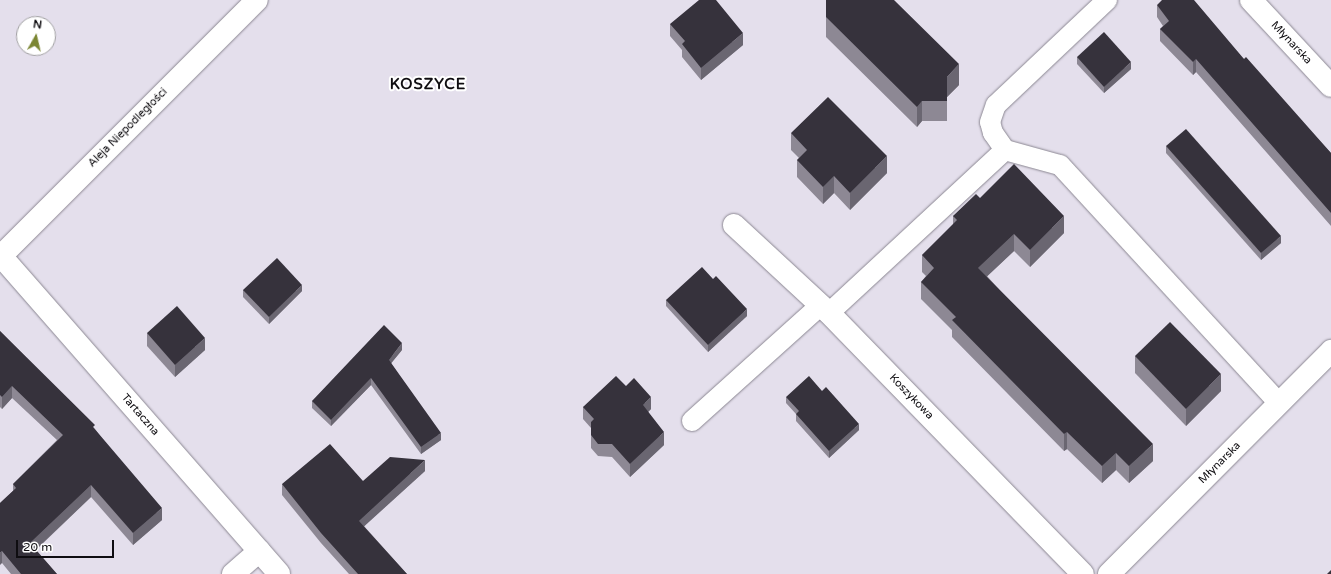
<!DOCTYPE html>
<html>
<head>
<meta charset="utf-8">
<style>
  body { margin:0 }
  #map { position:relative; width:1331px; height:574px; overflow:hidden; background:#e4dfec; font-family:"Varela Round",sans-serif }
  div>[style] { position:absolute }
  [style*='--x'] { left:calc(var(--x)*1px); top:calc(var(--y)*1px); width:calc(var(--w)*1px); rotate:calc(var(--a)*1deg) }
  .roads { filter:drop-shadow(0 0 1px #8b8792) drop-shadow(0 0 1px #8b8792) }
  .service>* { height:20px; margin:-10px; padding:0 10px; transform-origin:10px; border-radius:10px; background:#fff }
  .minor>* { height:22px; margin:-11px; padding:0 11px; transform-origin:11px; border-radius:11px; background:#fff }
  .tertiary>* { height:22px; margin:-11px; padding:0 11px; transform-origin:11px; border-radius:11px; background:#fff }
  .wall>* { inset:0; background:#8d8894 }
  .shaded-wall>* { inset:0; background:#6a6671 }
  .building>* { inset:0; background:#36323c }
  span { translate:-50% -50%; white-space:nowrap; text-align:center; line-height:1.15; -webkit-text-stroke:4px #fff; paint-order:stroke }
  .street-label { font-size:11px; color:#0f0d11 }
  .district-label { font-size:15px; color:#0f0d11; font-weight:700; letter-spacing:1px }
  .north { position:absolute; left:16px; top:16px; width:40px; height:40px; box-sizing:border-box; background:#fff; border:1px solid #9f9ea0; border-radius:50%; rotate:8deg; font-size:11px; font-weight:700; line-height:16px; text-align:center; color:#0f0d11 }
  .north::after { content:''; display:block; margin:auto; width:14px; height:18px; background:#7b8632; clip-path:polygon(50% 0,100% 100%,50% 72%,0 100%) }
  .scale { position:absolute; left:16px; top:540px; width:98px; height:18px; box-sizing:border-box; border:2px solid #0f0d11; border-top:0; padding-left:5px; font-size:12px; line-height:14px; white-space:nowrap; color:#0f0d11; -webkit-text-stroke:3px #fff; paint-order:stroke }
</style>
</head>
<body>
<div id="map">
  <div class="roads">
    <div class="service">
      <div style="--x:1005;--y:150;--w:57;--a:15.3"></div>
      <div style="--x:1060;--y:165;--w:323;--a:47.4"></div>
      <div style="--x:829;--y:313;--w:240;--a:-42.8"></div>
      <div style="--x:1005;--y:150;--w:21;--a:-125"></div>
      <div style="--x:993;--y:133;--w:11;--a:-105"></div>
      <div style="--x:990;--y:122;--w:18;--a:-71"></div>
      <div style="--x:996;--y:105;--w:153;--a:-43.4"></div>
      <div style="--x:692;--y:421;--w:173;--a:-42"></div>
    </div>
    <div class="minor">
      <div style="--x:1251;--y:0;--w:117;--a:47.1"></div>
      <div style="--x:734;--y:225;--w:129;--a:42.8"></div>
      <div style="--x:829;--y:313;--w:364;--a:45.8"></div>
      <div style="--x:1;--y:256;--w:422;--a:48.8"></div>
      <div style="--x:233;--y:574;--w:35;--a:-41"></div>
      <div style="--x:1109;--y:574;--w:315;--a:-45.1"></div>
    </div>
    <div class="tertiary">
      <div style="--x:0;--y:257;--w:363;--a:-45"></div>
    </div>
  </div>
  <div class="wall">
    <div style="clip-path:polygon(826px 0,959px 85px,947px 97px,947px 121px,922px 121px,917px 127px,826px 37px)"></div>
    <div style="clip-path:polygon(1157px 5px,1244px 59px,1331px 153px,1331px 226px,1196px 72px,1193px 75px,1160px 41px,1160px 29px,1163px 26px,1157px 17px)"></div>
    <div style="clip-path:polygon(670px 24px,743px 45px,701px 80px,682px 57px,682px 50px,670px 36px)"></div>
    <div style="clip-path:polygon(1077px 57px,1131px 69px,1104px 93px,1077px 64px)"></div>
    <div style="clip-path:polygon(791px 133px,887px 173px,850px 210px,834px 193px,823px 204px,797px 177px,797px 160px,799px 158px,791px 150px)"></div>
    <div style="clip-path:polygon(1166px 146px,1281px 243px,1261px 260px,1166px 153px)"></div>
    <div style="clip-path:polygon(980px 198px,1064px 233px,1030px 267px,1014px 251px,987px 276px,1153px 461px,1129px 483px,1116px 470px,1102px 483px,1067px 449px,1064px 451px,952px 337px,952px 330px,921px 299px,921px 282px,926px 276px,922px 272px,922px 255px,953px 225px,953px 216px)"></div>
    <div style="clip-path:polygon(713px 279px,747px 316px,708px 352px,666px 306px,666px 300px)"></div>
    <div style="clip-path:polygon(243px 290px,302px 291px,269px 324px,243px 297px)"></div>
    <div style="clip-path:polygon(0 331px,95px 429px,162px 520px,133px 545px,91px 497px,36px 550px,57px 574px,11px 574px,2px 563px,0 503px,13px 491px,13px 484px,57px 440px,12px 398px,2px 409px,0 407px)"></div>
    <div style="clip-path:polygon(147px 333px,205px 350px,175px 377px,147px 346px)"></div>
    <div style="clip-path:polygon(402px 350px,391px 363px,441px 440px,421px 454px,371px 385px,331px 426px,312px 408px,312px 401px)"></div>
    <div style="clip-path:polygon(1135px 356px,1221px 391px,1186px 426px,1135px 373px)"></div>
    <div style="clip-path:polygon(626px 386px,651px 409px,648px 412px,664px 445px,630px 477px,612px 457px,598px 456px,591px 448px,591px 428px,583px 419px,583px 407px)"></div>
    <div style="clip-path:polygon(786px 397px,859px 430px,829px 458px,796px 421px,796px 414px,786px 403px)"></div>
    <div style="clip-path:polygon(425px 471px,364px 526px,407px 574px,349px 574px,321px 543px,282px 495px,282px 484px,363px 481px)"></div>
  </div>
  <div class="shaded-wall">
    <div style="clip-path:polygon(743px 33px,743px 45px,701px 80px,701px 68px)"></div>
    <div style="clip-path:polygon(1196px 59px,1196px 72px,1193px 75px,1193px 62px)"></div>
    <div style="clip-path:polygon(1131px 62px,1131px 69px,1104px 93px,1104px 87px)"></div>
    <div style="clip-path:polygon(959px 64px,959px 85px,947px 97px,947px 121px,947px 77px)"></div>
    <div style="clip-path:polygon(922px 101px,922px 121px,917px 127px,917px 107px)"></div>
    <div style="clip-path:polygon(887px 156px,887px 173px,850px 210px,850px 193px)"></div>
    <div style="clip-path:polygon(834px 176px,834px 193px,823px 204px,823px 187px)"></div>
    <div style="clip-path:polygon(1064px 216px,1064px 233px,1030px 267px,1030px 250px)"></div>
    <div style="clip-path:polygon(1014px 234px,1014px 251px,978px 285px,978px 268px)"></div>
    <div style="clip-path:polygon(1281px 236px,1281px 243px,1261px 260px,1261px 253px)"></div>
    <div style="clip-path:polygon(302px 285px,302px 291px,269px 324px,269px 317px)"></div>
    <div style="clip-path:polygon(747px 309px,747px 316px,708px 352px,708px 345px)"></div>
    <div style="clip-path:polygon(205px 338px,205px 350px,175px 377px,175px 365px)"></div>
    <div style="clip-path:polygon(402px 343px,402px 350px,389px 366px,389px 360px)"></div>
    <div style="clip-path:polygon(1221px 374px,1221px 391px,1186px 426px,1186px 409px)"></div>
    <div style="clip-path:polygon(371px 378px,371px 385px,331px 426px,331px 420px)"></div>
    <div style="clip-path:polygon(12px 386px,12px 398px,2px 409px,2px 397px)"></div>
    <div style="clip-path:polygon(651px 397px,651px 409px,643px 417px,643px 405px)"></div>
    <div style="clip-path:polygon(859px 424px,859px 430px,829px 458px,829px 451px)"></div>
    <div style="clip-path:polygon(664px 432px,664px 445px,630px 477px,630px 464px)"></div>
    <div style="clip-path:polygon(1067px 432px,1067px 449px,1064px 451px,1064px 434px)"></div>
    <div style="clip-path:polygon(441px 433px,441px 440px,421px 454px,421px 447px)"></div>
    <div style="clip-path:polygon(1153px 444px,1153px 461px,1129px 483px,1129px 466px)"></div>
    <div style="clip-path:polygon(1116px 453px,1116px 470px,1102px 483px,1102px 466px)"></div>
    <div style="clip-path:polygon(425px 460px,425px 471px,359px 531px,359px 521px)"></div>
    <div style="clip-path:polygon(91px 485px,91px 497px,30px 555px,30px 543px)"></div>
    <div style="clip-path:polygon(162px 508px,162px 520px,133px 545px,133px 533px)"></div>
    <div style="clip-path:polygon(2px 551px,2px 563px,0 565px,0 553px)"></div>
  </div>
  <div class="building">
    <div style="clip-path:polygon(699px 0,716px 0,743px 33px,701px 68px,682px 44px,685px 41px,670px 24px)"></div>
    <div style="clip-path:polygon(826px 0,894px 0,959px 64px,947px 77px,947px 101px,922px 101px,917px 107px,826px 17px)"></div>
    <div style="clip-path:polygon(1162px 0,1194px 0,1244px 59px,1246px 57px,1331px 153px,1331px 213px,1196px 59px,1193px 62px,1160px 29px,1169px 21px,1157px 5px)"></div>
    <div style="clip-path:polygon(1104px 32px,1131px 62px,1104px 87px,1077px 57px)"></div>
    <div style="clip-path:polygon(828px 97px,887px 156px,850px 193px,834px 176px,823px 187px,797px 160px,807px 150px,791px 133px)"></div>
    <div style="clip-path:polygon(1186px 129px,1281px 236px,1261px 253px,1166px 146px)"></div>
    <div style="clip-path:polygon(1014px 164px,1064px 216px,1030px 250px,1014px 234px,978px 268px,1153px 444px,1129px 466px,1116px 453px,1102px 466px,1067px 432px,1064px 434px,952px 320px,956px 317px,921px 282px,934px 268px,922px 255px,957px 220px,953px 216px,976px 194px,980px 198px)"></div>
    <div style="clip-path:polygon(277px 258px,302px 285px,269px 317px,243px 290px)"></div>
    <div style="clip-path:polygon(702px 267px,713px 279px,716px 276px,747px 309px,708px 345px,666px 300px)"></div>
    <div style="clip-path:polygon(177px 306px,205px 338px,175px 365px,147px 333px)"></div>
    <div style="clip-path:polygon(1170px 322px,1221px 374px,1186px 409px,1135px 356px)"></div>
    <div style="clip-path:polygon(384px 325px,402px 343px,389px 360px,441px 433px,421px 447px,371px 378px,331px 420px,312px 401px)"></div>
    <div style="clip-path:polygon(0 331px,95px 425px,93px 427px,162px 508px,133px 533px,91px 485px,30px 543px,57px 574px,21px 574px,2px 551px,0 553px,0 503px,16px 488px,13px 484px,63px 435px,12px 386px,2px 397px,0 395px)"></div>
    <div style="clip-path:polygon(616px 376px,626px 386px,634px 378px,651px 397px,643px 405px,664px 432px,630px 464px,612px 444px,598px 444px,591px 435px,591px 422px,594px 419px,583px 407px)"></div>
    <div style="clip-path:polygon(809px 376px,822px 391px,826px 387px,859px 424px,829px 451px,796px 414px,799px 411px,786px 397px)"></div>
    <div style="clip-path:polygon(330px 444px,363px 481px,390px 457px,425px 460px,359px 521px,407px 574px,358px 574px,321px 533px,282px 484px)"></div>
    <div style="clip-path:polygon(1331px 570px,1331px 574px,1327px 574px)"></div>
  </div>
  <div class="street-label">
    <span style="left:1291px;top:43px;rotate:47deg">Młynarska</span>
    <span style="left:128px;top:128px;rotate:-45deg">Aleja Niepodległości</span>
    <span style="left:911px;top:397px;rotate:46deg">Koszykowa</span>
    <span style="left:140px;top:415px;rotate:49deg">Tartaczna</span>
    <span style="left:1220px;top:463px;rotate:-45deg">Młynarska</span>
  </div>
  <div class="district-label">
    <span style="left:428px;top:85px">KOSZYCE</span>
  </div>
  <div class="north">N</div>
  <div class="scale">20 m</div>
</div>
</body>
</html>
